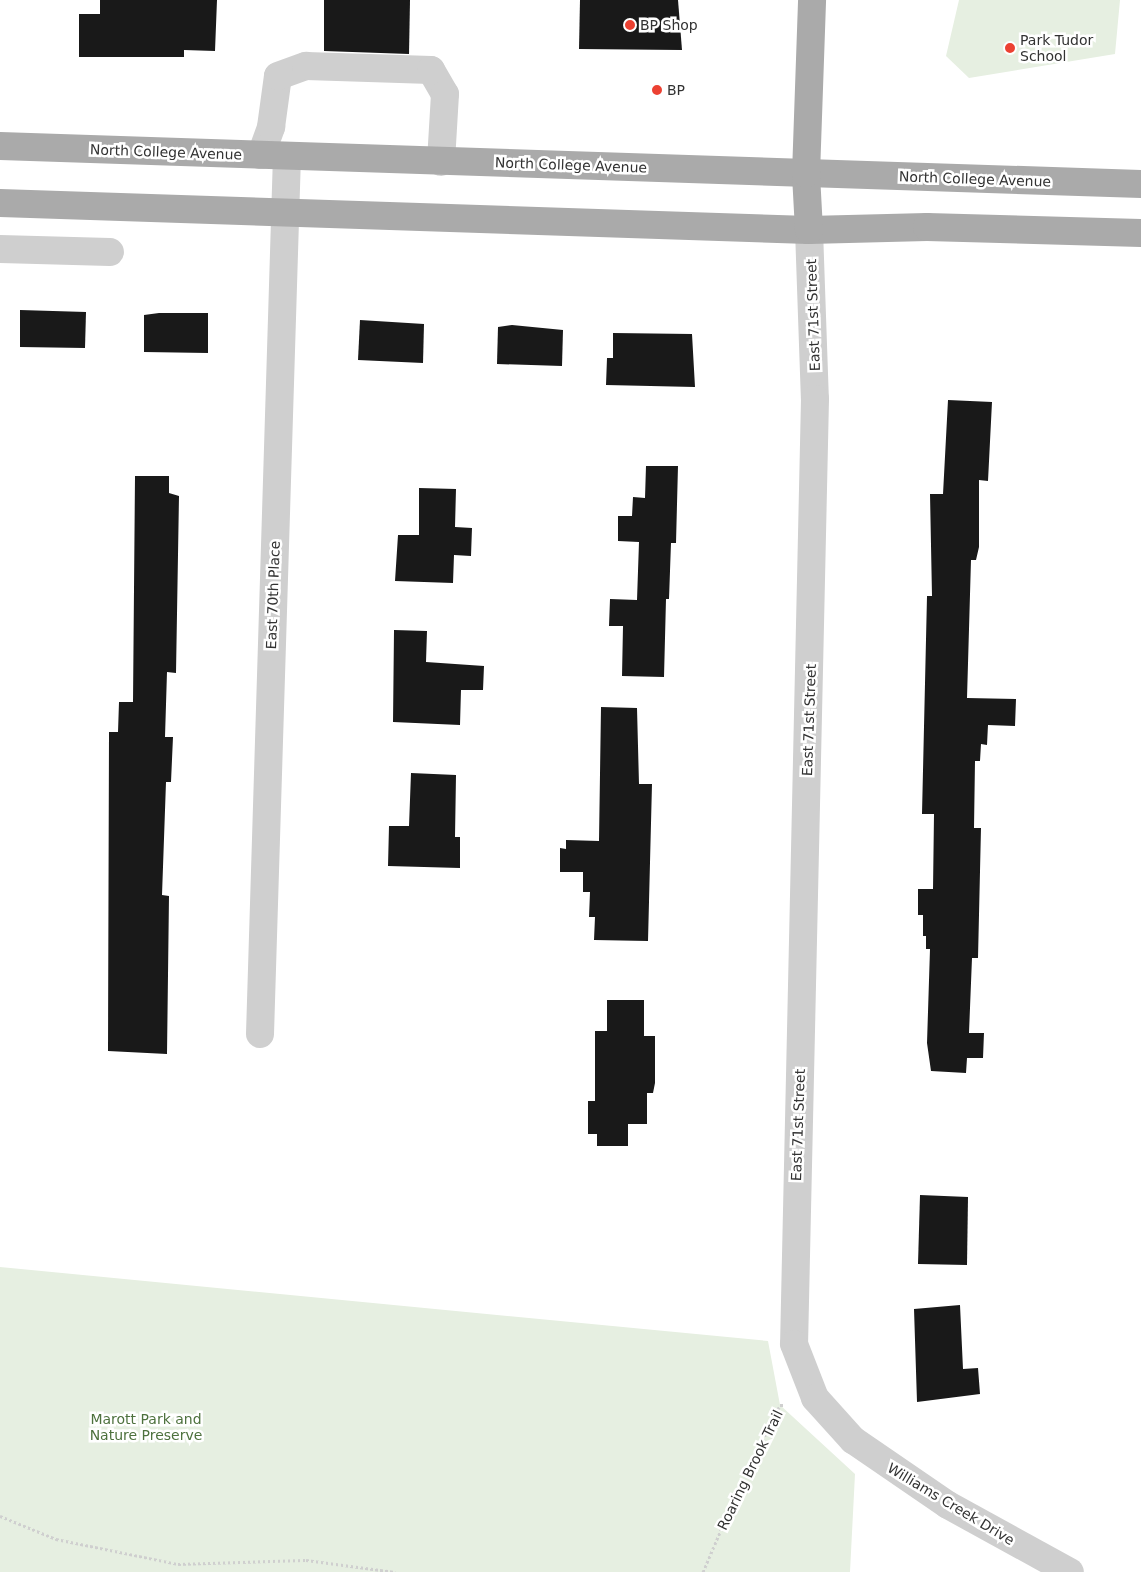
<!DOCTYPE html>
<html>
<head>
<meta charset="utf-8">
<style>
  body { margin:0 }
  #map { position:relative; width:1141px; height:1572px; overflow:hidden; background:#fff; font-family:"DejaVu Sans",sans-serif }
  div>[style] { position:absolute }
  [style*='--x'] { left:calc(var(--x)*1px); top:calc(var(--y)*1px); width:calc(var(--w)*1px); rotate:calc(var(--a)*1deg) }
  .green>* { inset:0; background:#e6efe1 }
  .building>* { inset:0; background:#191919 }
  .path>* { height:3px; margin-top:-1.5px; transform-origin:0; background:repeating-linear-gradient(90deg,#cfcfcf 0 2.5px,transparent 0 5px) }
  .minor>* { height:28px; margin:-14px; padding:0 14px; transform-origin:14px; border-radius:14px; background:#cfcfcf }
  .major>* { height:28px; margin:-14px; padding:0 14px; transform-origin:14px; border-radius:14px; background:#aaa }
  .dots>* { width:14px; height:14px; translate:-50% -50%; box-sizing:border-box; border:2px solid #fff; border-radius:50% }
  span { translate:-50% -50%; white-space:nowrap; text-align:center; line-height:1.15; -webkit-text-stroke:5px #fff; paint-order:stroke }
  .poi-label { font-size:14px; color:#323232 }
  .left { translate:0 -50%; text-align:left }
  .street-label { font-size:14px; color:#323232 }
  .park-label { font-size:14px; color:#4d713d }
</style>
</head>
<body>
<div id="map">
  <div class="green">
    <div style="clip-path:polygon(959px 0,1120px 0,1115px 54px,969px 78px,946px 56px)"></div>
    <div style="clip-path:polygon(0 1267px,768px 1341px,780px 1405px,855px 1474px,850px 1572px,0 1572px)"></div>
  </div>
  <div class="building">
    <div style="clip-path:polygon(100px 0,217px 0,215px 51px,184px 50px,184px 57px,79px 57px,79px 14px,100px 14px)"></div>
    <div style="clip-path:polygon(324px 0,410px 0,409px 54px,324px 51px)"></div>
    <div style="clip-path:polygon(580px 0,678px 0,682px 50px,579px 49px)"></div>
    <div style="clip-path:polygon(20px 310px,86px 312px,85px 348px,20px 347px)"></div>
    <div style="clip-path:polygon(159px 313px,208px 313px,208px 353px,144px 352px,144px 315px)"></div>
    <div style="clip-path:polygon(360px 320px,424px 324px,423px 363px,358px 360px)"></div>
    <div style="clip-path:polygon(512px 325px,563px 330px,562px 366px,497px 364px,498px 327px)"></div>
    <div style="clip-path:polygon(613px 333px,692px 334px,695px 387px,606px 385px,607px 358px,613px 358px)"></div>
    <div style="clip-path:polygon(948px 400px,992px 402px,988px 481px,979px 480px,979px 547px,976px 560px,971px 560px,967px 698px,1016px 699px,1015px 726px,988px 725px,987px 745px,981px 744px,980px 761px,975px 761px,974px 828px,981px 828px,978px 958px,972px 958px,969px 1033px,984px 1033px,983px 1058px,967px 1058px,966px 1073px,931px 1071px,927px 1043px,930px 949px,926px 949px,926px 936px,923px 936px,923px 915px,918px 915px,918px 889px,933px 889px,934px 814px,922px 814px,927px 596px,932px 596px,930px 494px,943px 494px)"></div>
    <div style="clip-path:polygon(646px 466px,678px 466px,676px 543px,671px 543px,669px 599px,666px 599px,664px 677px,622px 676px,623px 626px,609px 626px,610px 599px,637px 600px,639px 542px,618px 541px,618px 516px,632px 516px,633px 497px,645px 498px)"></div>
    <div style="clip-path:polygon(135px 476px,169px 476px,169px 493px,179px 496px,176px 673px,167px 672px,165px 737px,173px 737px,171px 782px,166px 782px,162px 895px,169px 896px,167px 1054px,108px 1051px,109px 732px,118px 732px,119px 702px,133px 702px)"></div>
    <div style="clip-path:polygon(419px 488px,456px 489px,455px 527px,472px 528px,471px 556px,454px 555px,453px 583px,395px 581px,398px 535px,419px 535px)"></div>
    <div style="clip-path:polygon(394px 630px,427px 631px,426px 662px,484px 666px,483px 690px,461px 690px,460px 725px,393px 722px)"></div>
    <div style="clip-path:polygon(601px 707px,637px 708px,639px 784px,652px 784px,648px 941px,594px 940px,595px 917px,589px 917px,590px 892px,583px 892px,583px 872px,560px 872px,560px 848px,566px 849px,566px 840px,599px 841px)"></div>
    <div style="clip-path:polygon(411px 773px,456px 775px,455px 837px,460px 837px,460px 868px,388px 866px,389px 826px,409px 826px)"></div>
    <div style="clip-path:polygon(607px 1000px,644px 1000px,644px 1036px,655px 1036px,655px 1083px,653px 1093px,647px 1093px,647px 1124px,628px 1124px,628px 1146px,597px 1146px,597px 1134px,588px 1134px,588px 1101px,595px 1101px,595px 1031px,607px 1031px)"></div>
    <div style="clip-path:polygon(920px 1195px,968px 1197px,967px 1265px,918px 1264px)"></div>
    <div style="clip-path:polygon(960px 1305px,963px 1369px,978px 1368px,980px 1394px,917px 1402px,914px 1309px)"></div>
  </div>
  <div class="path">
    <div style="--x:0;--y:1516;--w:61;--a:22.3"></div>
    <div style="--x:56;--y:1539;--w:125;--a:11.6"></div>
    <div style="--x:178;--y:1564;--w:128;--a:-1.8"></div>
    <div style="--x:306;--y:1560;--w:90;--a:7.7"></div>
    <div style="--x:703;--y:1572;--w:89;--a:-66.9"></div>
    <div style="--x:738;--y:1490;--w:95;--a:-63.7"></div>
    <div style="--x:780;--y:1405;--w:5;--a:0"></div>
  </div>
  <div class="minor">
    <div style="--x:261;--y:155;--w:30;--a:-70"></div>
    <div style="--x:271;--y:127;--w:51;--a:-82.2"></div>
    <div style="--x:278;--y:76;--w:30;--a:-20"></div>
    <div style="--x:306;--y:66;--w:125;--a:1.8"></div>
    <div style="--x:431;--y:70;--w:28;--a:60"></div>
    <div style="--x:445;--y:94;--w:68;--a:93.4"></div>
    <div style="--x:809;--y:230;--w:169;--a:88"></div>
    <div style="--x:815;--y:399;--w:945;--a:91.27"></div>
    <div style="--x:794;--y:1344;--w:58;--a:68.7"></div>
    <div style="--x:815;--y:1398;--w:57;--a:47.9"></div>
    <div style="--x:853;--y:1440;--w:115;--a:34.4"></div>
    <div style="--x:948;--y:1505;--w:139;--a:28.8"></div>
    <div style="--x:0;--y:249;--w:110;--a:1.6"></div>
    <div style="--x:260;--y:1034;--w:878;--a:-88.24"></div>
  </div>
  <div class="major">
    <div style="--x:0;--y:146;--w:1142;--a:1.91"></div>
    <div style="--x:0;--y:203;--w:809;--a:1.91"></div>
    <div style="--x:809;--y:230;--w:118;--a:-1.5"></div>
    <div style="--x:927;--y:227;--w:214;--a:1.6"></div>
    <div style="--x:809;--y:230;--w:56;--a:-93.1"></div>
    <div style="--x:806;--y:174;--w:174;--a:-88"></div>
  </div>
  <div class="dots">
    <div style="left:630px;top:25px;background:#ec4132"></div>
    <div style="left:1010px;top:48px;background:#ec4132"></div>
    <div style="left:657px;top:90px;background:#ec4132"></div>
  </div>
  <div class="poi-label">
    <span class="left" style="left:640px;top:25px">BP Shop</span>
    <span class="left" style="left:1020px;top:48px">Park Tudor<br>School</span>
    <span class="left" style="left:667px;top:90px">BP</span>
  </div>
  <div class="street-label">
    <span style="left:166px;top:152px;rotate:2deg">North College Avenue</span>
    <span style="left:571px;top:165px;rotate:2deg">North College Avenue</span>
    <span style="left:975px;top:179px;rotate:2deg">North College Avenue</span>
    <span style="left:813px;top:315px;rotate:-92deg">East 71st Street</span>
    <span style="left:273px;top:595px;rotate:-88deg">East 70th Place</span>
    <span style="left:809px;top:720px;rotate:-88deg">East 71st Street</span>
    <span style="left:798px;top:1125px;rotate:-88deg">East 71st Street</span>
    <span style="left:750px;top:1470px;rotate:-64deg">Roaring Brook Trail</span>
    <span style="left:951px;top:1504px;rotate:31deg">Williams Creek Drive</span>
  </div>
  <div class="park-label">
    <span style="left:146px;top:1427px">Marott Park and<br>Nature Preserve</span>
  </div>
</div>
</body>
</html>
